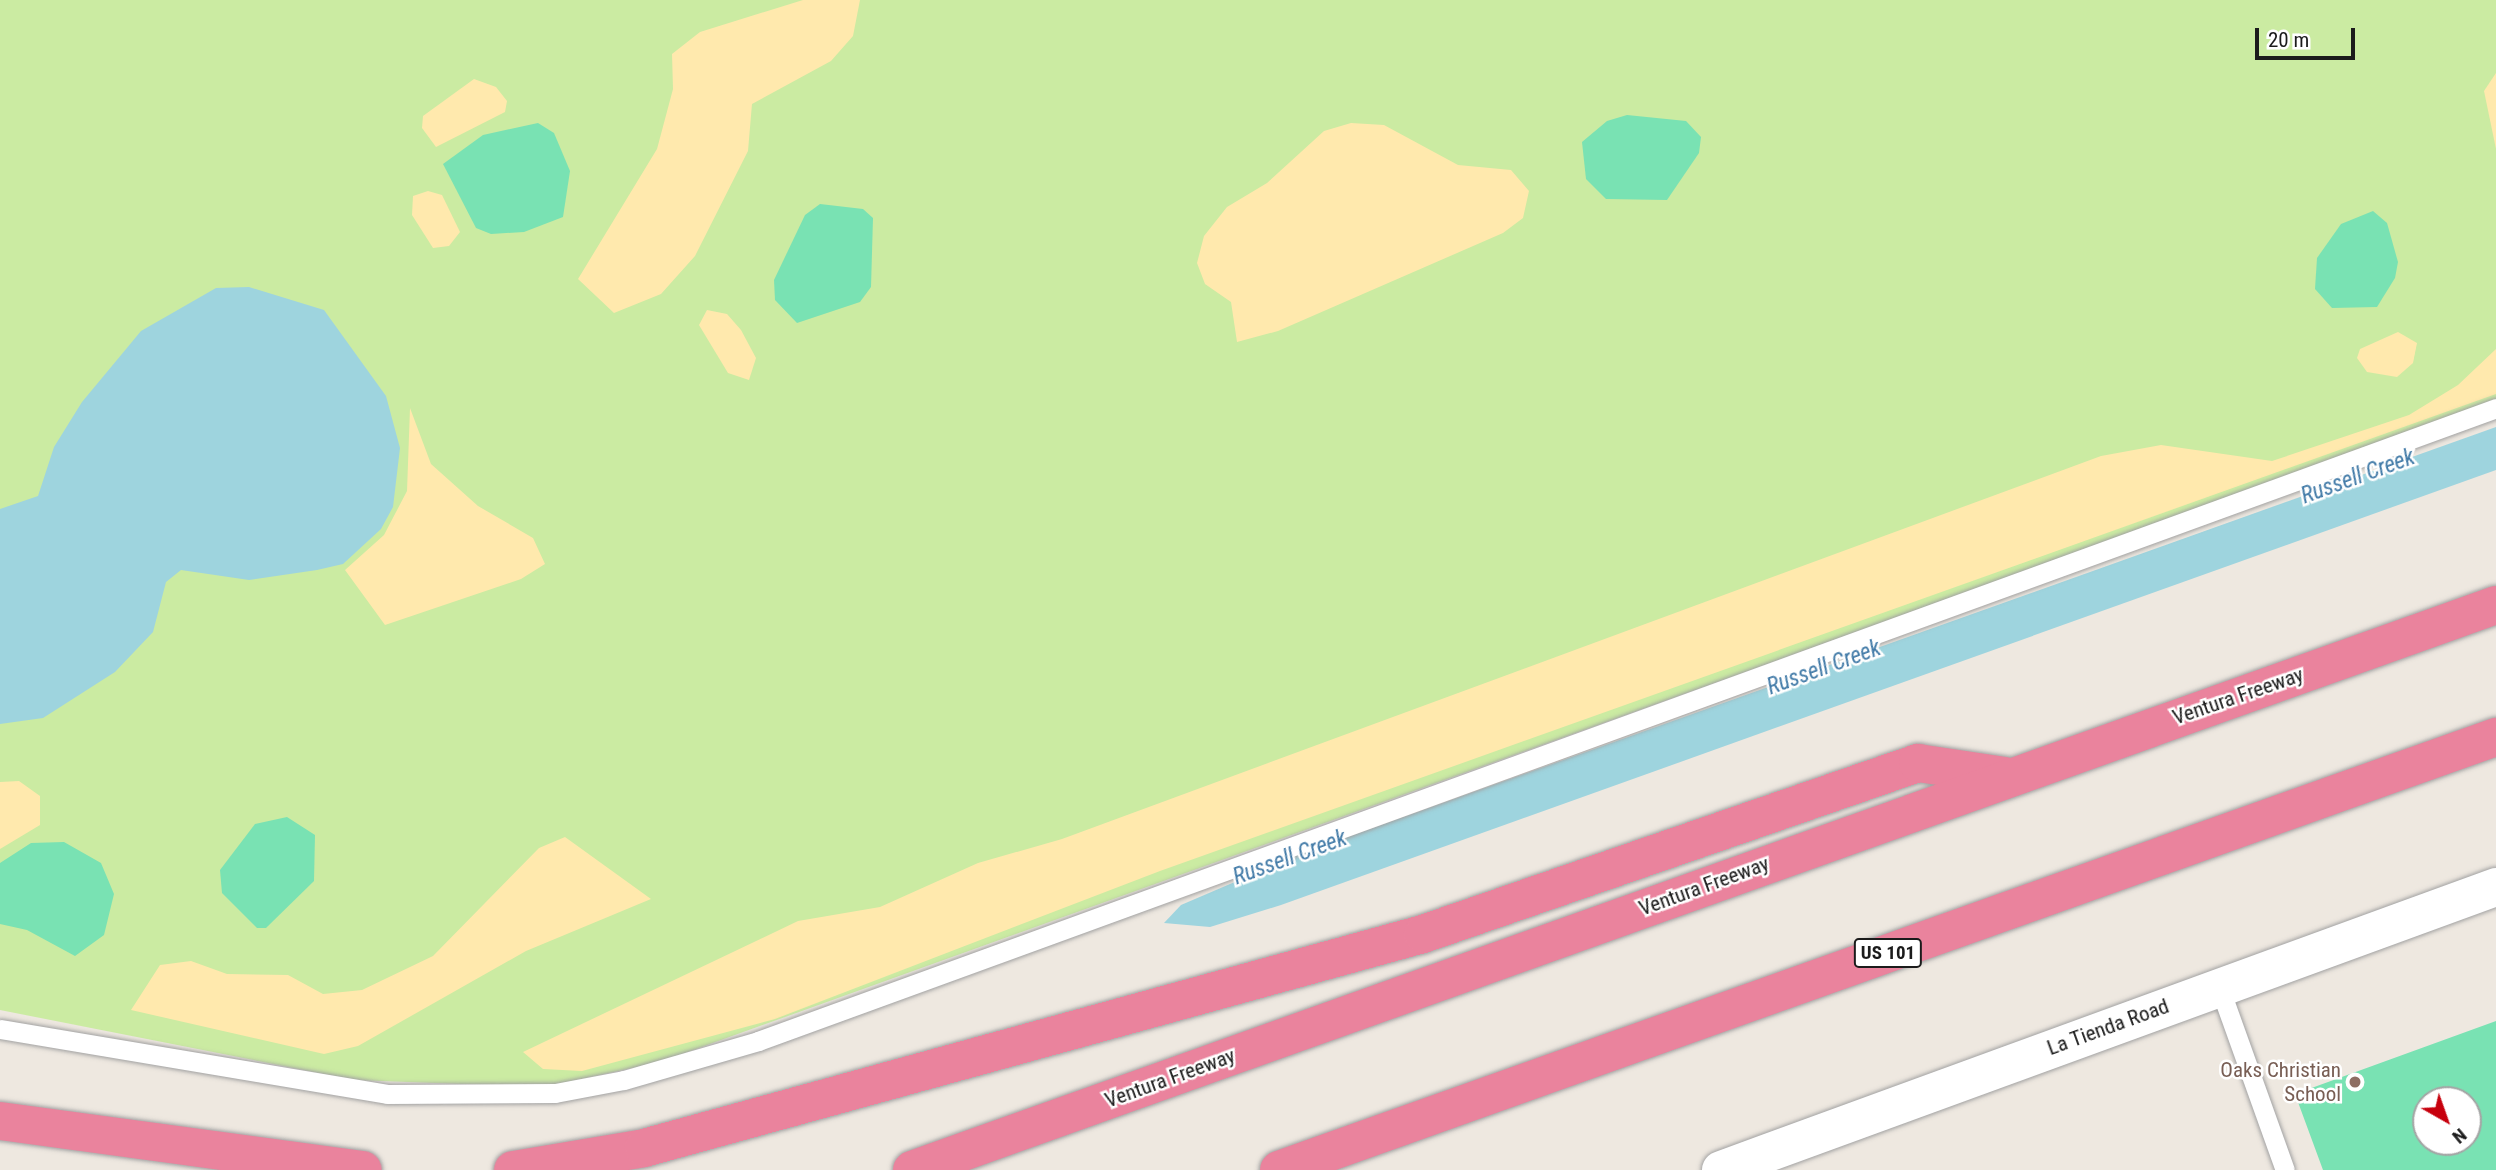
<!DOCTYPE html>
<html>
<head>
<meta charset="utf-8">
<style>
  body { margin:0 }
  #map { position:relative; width:2496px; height:1170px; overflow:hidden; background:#eee8e0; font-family:"Roboto Condensed",sans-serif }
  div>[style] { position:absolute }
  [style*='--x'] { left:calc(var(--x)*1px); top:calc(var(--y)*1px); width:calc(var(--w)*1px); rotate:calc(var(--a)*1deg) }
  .grass>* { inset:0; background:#cbeba2 }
  .sand>* { inset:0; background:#ffe9ad }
  .pitch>* { inset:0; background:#79e2b3 }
  .water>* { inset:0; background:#9ed4de }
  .roads { filter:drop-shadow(0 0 2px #a2a2a2) drop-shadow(0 0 2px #a2a2a2) }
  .service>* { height:19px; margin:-9.5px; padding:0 9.5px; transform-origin:9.5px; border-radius:9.5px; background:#fff }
  .tertiary>* { height:38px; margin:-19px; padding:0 19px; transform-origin:19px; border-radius:19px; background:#fff }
  .motorway>* { height:38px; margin:-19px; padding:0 19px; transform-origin:19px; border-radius:19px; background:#ea839d }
  .dots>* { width:19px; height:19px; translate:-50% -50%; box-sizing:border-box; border:4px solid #fff; border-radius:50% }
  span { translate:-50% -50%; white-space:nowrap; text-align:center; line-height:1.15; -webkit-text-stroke:5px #fff; paint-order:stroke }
  .shield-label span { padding:2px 5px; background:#fff; border:2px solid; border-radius:5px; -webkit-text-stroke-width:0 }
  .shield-label { font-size:19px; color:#1b1b1b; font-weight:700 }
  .street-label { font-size:21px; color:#1b1b1b }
  .education-label { font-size:21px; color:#785e54 }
  .right { translate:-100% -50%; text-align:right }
  .water-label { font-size:23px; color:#417aa7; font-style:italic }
  .north { position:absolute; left:2412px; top:1086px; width:70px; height:70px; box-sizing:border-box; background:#fff; border:2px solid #a4a4a4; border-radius:50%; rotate:140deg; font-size:19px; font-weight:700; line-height:28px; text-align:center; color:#1b1b1b }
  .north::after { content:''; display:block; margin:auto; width:24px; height:32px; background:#c7000d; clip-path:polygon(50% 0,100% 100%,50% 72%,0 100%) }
  .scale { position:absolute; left:2255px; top:28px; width:100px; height:32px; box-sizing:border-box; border:4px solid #1b1b1b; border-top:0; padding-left:9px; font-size:21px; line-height:24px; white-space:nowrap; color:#1b1b1b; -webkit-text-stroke:5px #fff; paint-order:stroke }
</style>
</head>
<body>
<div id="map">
  <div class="grass">
    <div style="clip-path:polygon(0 0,2496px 0,2496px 402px,660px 1062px,544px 1087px,354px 1080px,0 1010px)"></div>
  </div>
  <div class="sand">
    <div style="clip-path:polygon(803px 0,860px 0,853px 36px,831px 61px,752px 104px,748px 151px,695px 256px,661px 294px,614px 313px,578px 279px,657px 149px,673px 89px,672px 54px,700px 32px)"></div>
    <div style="clip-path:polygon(2496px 73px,2496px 149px,2484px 91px)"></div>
    <div style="clip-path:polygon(474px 79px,496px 87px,507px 101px,505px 112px,436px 147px,422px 128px,423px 116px)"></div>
    <div style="clip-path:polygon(1351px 123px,1384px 125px,1458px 165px,1511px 170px,1529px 191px,1523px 218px,1503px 233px,1278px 331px,1237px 342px,1231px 302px,1205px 284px,1197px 263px,1204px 236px,1227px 207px,1267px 183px,1324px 131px)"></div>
    <div style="clip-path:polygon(428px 191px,442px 195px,460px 232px,449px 246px,433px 248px,412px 215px,413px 196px)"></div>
    <div style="clip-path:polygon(707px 310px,727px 314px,741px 330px,756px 358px,749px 380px,728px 373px,699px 325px)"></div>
    <div style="clip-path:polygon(2398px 332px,2417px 343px,2413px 363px,2397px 377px,2367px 372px,2357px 358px,2360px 349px)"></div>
    <div style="clip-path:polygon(2496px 349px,2496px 394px,1160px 871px,775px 1019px,582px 1071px,543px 1069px,523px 1052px,798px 921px,880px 907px,978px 863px,1062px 839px,2101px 456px,2161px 445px,2272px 461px,2409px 415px,2458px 385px)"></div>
    <div style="clip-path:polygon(410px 408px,431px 464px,478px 506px,533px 538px,545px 564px,521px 579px,385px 625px,345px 570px,384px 535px,407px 491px)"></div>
    <div style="clip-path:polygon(19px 781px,40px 796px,40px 825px,0 849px,0 782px)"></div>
    <div style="clip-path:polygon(565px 837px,651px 899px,526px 951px,358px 1046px,324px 1054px,131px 1010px,160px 965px,191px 961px,227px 974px,288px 975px,323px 994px,362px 990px,433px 956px,539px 848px)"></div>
  </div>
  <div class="pitch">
    <div style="clip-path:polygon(1627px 115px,1686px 121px,1701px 137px,1699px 153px,1667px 200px,1606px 199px,1586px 179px,1582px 142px,1607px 121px)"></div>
    <div style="clip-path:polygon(538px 123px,554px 133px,570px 171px,563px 217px,524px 232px,491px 234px,476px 228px,443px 164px,483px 135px)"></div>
    <div style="clip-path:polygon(820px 204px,863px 209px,873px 218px,871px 287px,860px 302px,797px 323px,775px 300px,774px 280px,805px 215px)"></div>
    <div style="clip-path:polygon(2373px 211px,2387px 223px,2398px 262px,2395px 278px,2377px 307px,2332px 308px,2315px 289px,2317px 258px,2341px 224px)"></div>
    <div style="clip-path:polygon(287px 817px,315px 835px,314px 881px,266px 928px,257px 928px,222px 893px,220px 870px,255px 824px)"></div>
    <div style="clip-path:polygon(64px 842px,101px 863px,114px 894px,104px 935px,75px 956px,27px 930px,0 924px,0 863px,31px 843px)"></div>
    <div style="clip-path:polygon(evenodd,2496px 1021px,2496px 1170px,2323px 1170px,2295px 1094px,2496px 1021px,2426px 1100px,2468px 1100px,2468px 1142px,2426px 1142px,2426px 1100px)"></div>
  </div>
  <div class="water">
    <div style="clip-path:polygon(249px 287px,324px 310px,386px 396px,400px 448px,393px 507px,381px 529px,343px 564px,317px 570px,249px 580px,181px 570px,166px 582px,153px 632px,115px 672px,43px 718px,0 724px,0 509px,38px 496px,54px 447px,82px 402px,141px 331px,216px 288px)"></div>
    <div style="clip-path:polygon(2496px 427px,2496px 470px,1281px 905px,1210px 927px,1164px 923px,1181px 905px,1300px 854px)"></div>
  </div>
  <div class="roads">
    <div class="service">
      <div style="--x:2219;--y:986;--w:195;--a:70.3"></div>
      <div style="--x:0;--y:1029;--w:392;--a:9.5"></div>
      <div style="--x:387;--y:1094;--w:168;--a:-0.3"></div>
      <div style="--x:555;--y:1093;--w:70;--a:-10.7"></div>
      <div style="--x:624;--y:1080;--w:140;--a:-16.2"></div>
      <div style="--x:758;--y:1041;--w:1850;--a:-20.01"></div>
    </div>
    <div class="tertiary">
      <div style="--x:1721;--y:1170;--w:825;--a:-20.06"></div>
    </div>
    <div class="motorway">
      <div style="--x:0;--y:1121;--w:366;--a:7.7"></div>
      <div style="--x:513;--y:1170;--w:133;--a:-9.5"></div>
      <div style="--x:644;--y:1148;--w:808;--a:-15.36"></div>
      <div style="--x:1423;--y:934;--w:524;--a:-19.06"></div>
      <div style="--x:1918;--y:763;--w:88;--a:8.5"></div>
      <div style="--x:912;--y:1170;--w:1682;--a:-19.63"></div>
      <div style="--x:1279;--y:1170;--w:1292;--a:-19.59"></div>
    </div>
  </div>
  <div class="dots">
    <div style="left:2355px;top:1082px;background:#8d6e63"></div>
  </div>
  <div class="shield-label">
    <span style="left:1888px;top:953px">US 101</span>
  </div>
  <div class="street-label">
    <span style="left:2238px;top:696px;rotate:-19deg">Ventura Freeway</span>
    <span style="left:1704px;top:886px;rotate:-20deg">Ventura Freeway</span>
    <span style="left:2108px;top:1027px;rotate:-20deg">La Tienda Road</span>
    <span style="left:1170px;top:1078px;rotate:-20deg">Ventura Freeway</span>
  </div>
  <div class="education-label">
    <span class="right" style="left:2341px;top:1082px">Oaks Christian<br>School</span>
  </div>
  <div class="water-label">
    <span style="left:2358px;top:477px;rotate:-20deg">Russell Creek</span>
    <span style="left:1824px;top:668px;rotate:-20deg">Russell Creek</span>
    <span style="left:1290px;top:858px;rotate:-20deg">Russell Creek</span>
  </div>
  <div class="north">N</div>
  <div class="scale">20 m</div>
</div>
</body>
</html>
